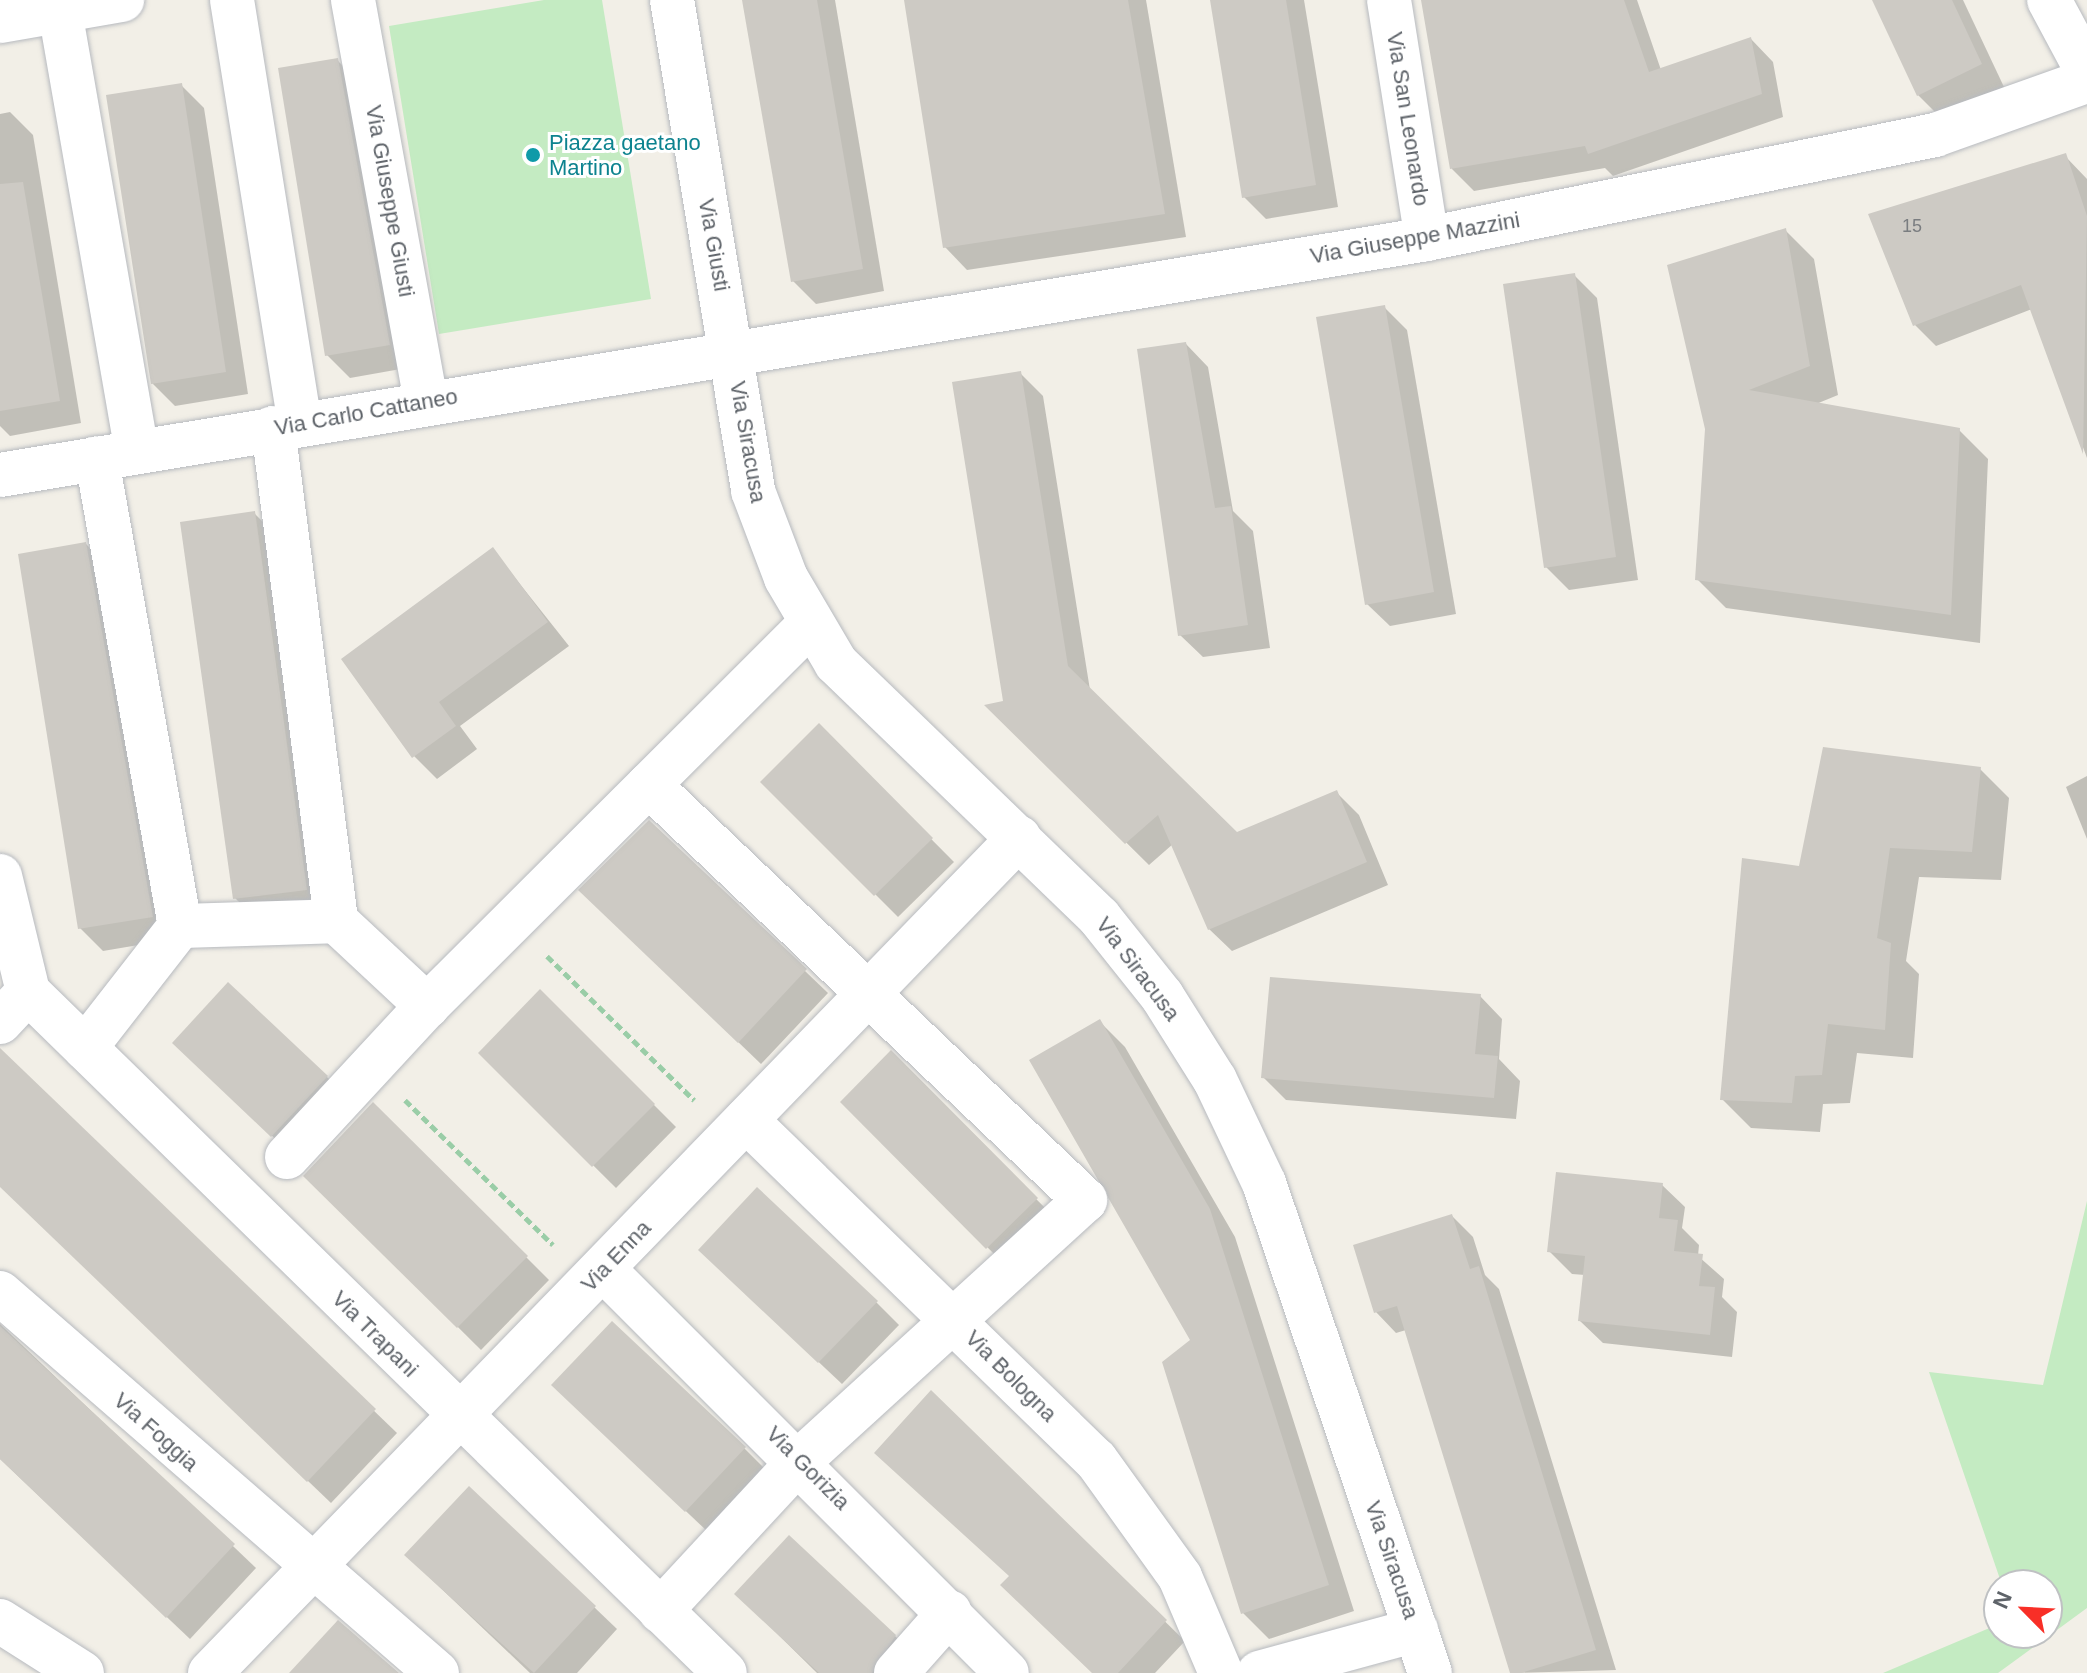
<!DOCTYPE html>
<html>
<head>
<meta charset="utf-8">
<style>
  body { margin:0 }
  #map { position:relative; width:2087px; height:1673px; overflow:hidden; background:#f2efe7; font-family:Helvetica,sans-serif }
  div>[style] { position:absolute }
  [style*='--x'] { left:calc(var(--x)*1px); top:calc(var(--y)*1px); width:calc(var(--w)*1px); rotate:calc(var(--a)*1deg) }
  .green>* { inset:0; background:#c4ebc2 }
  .shadow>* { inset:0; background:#0003 }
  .building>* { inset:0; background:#cdcac4 }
  .path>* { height:5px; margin-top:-2.5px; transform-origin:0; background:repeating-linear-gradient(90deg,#9acda7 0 8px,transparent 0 12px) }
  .roads { filter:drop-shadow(0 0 2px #b7babf) drop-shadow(0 0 2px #b7babf) }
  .minor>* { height:44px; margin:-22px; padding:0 22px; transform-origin:22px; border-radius:22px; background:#fff }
  .dots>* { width:22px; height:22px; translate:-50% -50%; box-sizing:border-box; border:4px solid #fff; border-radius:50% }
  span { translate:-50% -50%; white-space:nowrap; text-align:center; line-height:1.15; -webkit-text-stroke:6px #fff; paint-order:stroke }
  .number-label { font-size:18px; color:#7a7d80 }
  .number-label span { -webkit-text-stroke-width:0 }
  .street-label { font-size:22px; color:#5e6369 }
  .culture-label { font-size:22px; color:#0d838f }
  .left { translate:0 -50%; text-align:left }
  .north { position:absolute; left:1983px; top:1569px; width:80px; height:80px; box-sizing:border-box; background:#fff; border:2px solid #bfc1c3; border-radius:50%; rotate:294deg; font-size:22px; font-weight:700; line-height:32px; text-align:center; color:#5e6369 }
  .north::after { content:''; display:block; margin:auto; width:28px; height:36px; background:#f82f27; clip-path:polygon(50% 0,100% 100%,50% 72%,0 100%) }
</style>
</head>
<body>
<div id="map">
  <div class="green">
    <div style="clip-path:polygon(544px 0,602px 0,651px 299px,439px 334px,389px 26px)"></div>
    <div style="clip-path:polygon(2087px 1201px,2087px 1608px,1998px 1673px,1883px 1673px,1999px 1624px,1999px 1633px,2047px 1633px,2047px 1585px,2002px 1585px,1929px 1372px,2043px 1385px)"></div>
  </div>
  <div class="shadow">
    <div style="clip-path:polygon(745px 0,835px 0,884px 291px,816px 304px,793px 281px)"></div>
    <div style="clip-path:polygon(906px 0,1146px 0,1186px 237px,967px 270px,945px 247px)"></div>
    <div style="clip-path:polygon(1212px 0,1304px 0,1338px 207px,1266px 219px,1244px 197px)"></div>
    <div style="clip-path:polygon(1423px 0,1637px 0,1661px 70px,1751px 39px,1773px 62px,1783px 117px,1613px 176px,1605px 168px,1474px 191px,1452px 169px)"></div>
    <div style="clip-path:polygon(1874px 0,1963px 0,2004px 87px,1941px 118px,1918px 95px)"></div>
    <div style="clip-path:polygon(337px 60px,360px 83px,412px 367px,350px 378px,327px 355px)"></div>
    <div style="clip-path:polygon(181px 85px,204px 108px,248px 394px,175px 406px,152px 383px)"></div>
    <div style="clip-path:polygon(10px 112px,33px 135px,81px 423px,10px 436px,0 426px,0 114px)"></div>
    <div style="clip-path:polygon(2065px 156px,2087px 179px,2087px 458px,2032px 309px,1936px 346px,1915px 325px,1871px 215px)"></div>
    <div style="clip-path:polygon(1785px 230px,1814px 259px,1838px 395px,1816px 404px,1959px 430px,1988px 459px,1980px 643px,1726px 608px,1697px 579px)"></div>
    <div style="clip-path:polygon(1574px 275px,1597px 298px,1638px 580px,1569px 590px,1546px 567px)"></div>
    <div style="clip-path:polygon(1384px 307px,1407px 330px,1456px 614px,1390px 626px,1367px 604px)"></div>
    <div style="clip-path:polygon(1186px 344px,1208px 367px,1233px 511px,1253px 531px,1270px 648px,1203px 657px,1180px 635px)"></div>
    <div style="clip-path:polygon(1020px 373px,1043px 396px,1090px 690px,1237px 834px,1336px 792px,1359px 815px,1388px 885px,1232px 951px,1209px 929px,1173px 844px,1149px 865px,988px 706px,1005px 702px)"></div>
    <div style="clip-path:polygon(254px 513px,277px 536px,328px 912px,258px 921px,235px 898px)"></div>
    <div style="clip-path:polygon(86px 544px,108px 566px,174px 939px,103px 951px,80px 928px)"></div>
    <div style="clip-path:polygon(493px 550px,569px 646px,460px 726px,477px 749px,437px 779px,414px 756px)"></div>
    <div style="clip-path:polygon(819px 726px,954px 862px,898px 917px,763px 782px)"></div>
    <div style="clip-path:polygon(1980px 769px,2009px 798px,2001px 880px,1919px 877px,1906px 961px,1919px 974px,1913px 1058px,1857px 1053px,1850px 1103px,1823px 1104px,1820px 1132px,1751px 1128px,1722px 1099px,1801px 868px)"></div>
    <div style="clip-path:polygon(2087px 776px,2087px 839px,2066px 787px)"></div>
    <div style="clip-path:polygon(604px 913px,805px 971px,828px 993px,761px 1064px)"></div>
    <div style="clip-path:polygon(540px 991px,676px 1127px,616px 1188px,480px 1053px)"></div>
    <div style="clip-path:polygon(1480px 996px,1502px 1019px,1499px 1059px,1520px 1081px,1516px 1119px,1286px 1100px,1263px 1077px)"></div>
    <div style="clip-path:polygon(1099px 1021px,1125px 1047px,1235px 1237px,1354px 1611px,1269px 1639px,1243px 1613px,1193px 1340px)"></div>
    <div style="clip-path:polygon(891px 1053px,1059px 1222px,1010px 1270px,843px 1102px)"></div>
    <div style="clip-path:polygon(190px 1058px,327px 1077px,342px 1092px,288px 1151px)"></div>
    <div style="clip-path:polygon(18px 1068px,397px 1433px,331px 1503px,0 1186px,0 1087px)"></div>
    <div style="clip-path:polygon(373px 1104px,549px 1280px,481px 1350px,306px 1176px)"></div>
    <div style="clip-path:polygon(1662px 1185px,1685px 1207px,1682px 1228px,1699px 1245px,1698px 1256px,1724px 1279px,1722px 1297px,1737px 1312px,1732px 1357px,1603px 1343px,1580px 1321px,1585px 1275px,1572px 1274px,1549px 1251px)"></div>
    <div style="clip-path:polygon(1452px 1216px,1473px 1237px,1485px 1275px,1499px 1289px,1616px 1670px,1512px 1673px,1406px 1330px,1396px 1333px,1376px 1312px)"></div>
    <div style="clip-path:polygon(723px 1272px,876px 1302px,899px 1325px,842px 1384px)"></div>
    <div style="clip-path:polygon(0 1324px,256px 1568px,190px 1639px,0 1459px)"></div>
    <div style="clip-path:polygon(931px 1393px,1185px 1641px,1155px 1673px,1094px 1673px,1011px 1577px)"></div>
    <div style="clip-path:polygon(576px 1407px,744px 1448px,767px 1471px,709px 1533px)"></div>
    <div style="clip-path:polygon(429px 1577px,594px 1607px,617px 1629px,577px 1673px,530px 1673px)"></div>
    <div style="clip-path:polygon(737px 1594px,895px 1636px,910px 1651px,894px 1673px,817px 1673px)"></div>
  </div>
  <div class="building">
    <div style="clip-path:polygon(742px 0,817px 0,863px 269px,791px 282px)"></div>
    <div style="clip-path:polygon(904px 0,1128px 0,1165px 214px,943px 248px)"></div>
    <div style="clip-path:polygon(1210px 0,1286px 0,1316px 185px,1242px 198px)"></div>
    <div style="clip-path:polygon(1421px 0,1624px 0,1649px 72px,1751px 37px,1762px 94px,1588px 154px,1585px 146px,1450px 169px)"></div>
    <div style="clip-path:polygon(1872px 0,1952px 0,1982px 64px,1917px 96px)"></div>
    <div style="clip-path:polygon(338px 58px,390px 345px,325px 356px,278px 68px)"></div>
    <div style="clip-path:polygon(182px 83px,226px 372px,151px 384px,106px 95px)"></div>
    <div style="clip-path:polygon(2066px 153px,2087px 216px,2083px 454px,2021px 285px,1913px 326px,1868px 214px)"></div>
    <div style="clip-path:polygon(23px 182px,60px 401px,0 411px,0 184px)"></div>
    <div style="clip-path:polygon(1786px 228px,1810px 366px,1749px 390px,1960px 428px,1951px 615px,1695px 580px,1705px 429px,1667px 265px)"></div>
    <div style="clip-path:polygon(1575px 273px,1616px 557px,1544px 568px,1503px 284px)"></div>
    <div style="clip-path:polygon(1385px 305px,1434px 592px,1365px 605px,1316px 317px)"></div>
    <div style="clip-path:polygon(1186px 342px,1215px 508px,1231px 506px,1248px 625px,1178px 636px,1137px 349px)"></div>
    <div style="clip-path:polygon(1021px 371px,1068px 666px,1237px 832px,1337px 790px,1367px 862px,1208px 930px,1158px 815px,1125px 844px,984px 705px,1003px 701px,952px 382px)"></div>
    <div style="clip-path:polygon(255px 511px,307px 890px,233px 899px,180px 522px)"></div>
    <div style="clip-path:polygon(86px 542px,153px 917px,78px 929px,18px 554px)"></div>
    <div style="clip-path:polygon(493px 547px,548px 622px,439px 702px,456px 726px,412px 758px,341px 659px)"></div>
    <div style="clip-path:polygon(819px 723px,933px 838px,874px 896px,760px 782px)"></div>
    <div style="clip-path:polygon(1823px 747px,1981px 767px,1972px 852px,1890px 848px,1877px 938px,1891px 943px,1885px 1030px,1828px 1024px,1822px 1075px,1795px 1076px,1792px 1103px,1720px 1100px,1742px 858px,1799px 866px)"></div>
    <div style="clip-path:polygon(649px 820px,807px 969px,738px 1043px,578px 890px)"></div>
    <div style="clip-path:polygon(1270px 977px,1481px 994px,1475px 1054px,1498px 1056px,1494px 1098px,1261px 1078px)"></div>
    <div style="clip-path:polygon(228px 982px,328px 1076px,271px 1137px,172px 1043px)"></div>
    <div style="clip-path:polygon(540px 989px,655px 1104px,592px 1167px,478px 1053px)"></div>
    <div style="clip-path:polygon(1100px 1019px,1210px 1209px,1329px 1585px,1241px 1614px,1162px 1362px,1190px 1340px,1029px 1060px)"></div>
    <div style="clip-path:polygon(0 1048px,376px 1409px,307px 1482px,0 1187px)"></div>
    <div style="clip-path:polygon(891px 1050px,1038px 1198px,986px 1249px,840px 1102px)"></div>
    <div style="clip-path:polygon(373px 1102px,528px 1256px,457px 1328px,303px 1176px)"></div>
    <div style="clip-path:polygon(1556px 1172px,1663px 1183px,1659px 1218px,1678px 1220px,1674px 1251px,1703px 1254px,1699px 1286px,1715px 1287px,1710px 1335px,1578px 1321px,1585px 1256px,1547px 1252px)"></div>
    <div style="clip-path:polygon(757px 1187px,878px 1301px,818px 1363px,698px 1250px)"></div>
    <div style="clip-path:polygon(1452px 1214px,1470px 1269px,1479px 1266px,1596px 1650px,1521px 1673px,1510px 1673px,1397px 1306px,1374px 1313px,1353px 1245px)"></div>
    <div style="clip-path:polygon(612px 1321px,746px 1447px,685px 1512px,551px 1385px)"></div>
    <div style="clip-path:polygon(0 1326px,235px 1544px,166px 1618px,0 1459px)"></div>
    <div style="clip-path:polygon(931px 1390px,1167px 1620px,1118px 1673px,1092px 1673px,1000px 1585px,1009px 1576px,874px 1453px)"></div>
    <div style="clip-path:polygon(469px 1486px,596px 1606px,534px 1673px,404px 1555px)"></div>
    <div style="clip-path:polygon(789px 1535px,896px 1635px,872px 1673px,819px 1673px,734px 1594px)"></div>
    <div style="clip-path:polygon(338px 1620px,399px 1673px,289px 1673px)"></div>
  </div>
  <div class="path">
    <div style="--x:547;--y:956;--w:206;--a:44.4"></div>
    <div style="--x:405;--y:1100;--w:207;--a:44.4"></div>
  </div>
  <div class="roads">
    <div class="minor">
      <div style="--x:232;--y:0;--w:429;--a:80.9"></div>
      <div style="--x:353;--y:0;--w:409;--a:79.7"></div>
      <div style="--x:672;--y:0;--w:498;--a:80.6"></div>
      <div style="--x:753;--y:491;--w:93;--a:69.2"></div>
      <div style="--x:786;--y:578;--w:99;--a:59.5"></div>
      <div style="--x:836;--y:663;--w:366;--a:44"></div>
      <div style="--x:1099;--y:917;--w:101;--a:51.4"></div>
      <div style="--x:1162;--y:996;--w:99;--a:57.8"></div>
      <div style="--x:1215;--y:1080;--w:114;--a:64.6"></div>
      <div style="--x:1264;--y:1183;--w:517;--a:71.28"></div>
      <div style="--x:1389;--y:0;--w:242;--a:81"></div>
      <div style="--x:2049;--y:0;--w:81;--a:61.8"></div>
      <div style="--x:60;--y:11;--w:447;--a:80.1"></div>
      <div style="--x:0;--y:21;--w:124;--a:-9.8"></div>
      <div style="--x:273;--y:428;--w:497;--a:82.7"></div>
      <div style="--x:0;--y:475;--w:1446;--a:-9.39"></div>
      <div style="--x:1427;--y:239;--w:519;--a:-11.57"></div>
      <div style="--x:1935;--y:135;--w:161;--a:-19.6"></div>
      <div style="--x:649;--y:785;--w:602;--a:43.59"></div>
      <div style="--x:1085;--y:1200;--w:384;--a:137.6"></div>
      <div style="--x:801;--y:1459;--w:207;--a:132.8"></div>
      <div style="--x:0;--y:876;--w:119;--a:76.4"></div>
      <div style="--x:28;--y:992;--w:974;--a:44.33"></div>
      <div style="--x:180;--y:926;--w:156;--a:-1.8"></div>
      <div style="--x:336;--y:921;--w:125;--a:43"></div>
      <div style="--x:0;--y:1022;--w:41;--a:-47"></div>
      <div style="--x:85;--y:1048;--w:155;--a:-52.1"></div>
      <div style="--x:180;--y:926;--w:475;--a:-100.1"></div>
      <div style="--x:746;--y:1120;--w:488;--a:44.2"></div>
      <div style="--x:1096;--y:1460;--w:144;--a:54.3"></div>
      <div style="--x:1180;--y:1577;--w:104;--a:66.9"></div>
      <div style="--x:287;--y:1157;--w:206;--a:-47.2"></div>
      <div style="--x:427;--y:1006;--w:540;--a:-44.92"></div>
      <div style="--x:603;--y:1269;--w:571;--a:45"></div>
      <div style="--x:0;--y:1293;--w:579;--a:41.01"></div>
      <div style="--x:0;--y:1621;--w:97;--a:32.4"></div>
      <div style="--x:210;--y:1673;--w:1163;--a:-45.91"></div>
      <div style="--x:896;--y:1673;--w:81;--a:-48.5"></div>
      <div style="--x:1259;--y:1673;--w:163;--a:-15.3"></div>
    </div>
  </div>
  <div class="dots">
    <div style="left:533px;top:155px;background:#0f9aa8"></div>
  </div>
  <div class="number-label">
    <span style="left:1912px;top:226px">15</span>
  </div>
  <div class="street-label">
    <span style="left:1408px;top:119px;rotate:81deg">Via San Leonardo</span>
    <span style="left:390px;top:201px;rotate:80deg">Via Giuseppe Giusti</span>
    <span style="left:1415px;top:238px;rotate:-10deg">Via Giuseppe Mazzini</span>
    <span style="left:714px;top:245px;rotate:80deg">Via Giusti</span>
    <span style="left:366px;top:412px;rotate:-10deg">Via Carlo Cattaneo</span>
    <span style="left:748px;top:442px;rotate:80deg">Via Siracusa</span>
    <span style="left:1138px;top:969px;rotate:53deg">Via Siracusa</span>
    <span style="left:616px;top:1256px;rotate:-46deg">Via Enna</span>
    <span style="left:375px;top:1334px;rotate:45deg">Via Trapani</span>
    <span style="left:1011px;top:1376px;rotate:45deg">Via Bologna</span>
    <span style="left:156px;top:1432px;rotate:42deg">Via Foggia</span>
    <span style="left:808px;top:1468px;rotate:45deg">Via Gorizia</span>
    <span style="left:1392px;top:1560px;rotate:71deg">Via Siracusa</span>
  </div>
  <div class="culture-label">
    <span class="left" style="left:549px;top:155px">Piazza gaetano<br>Martino</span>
  </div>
  <div class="north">N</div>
</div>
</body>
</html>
